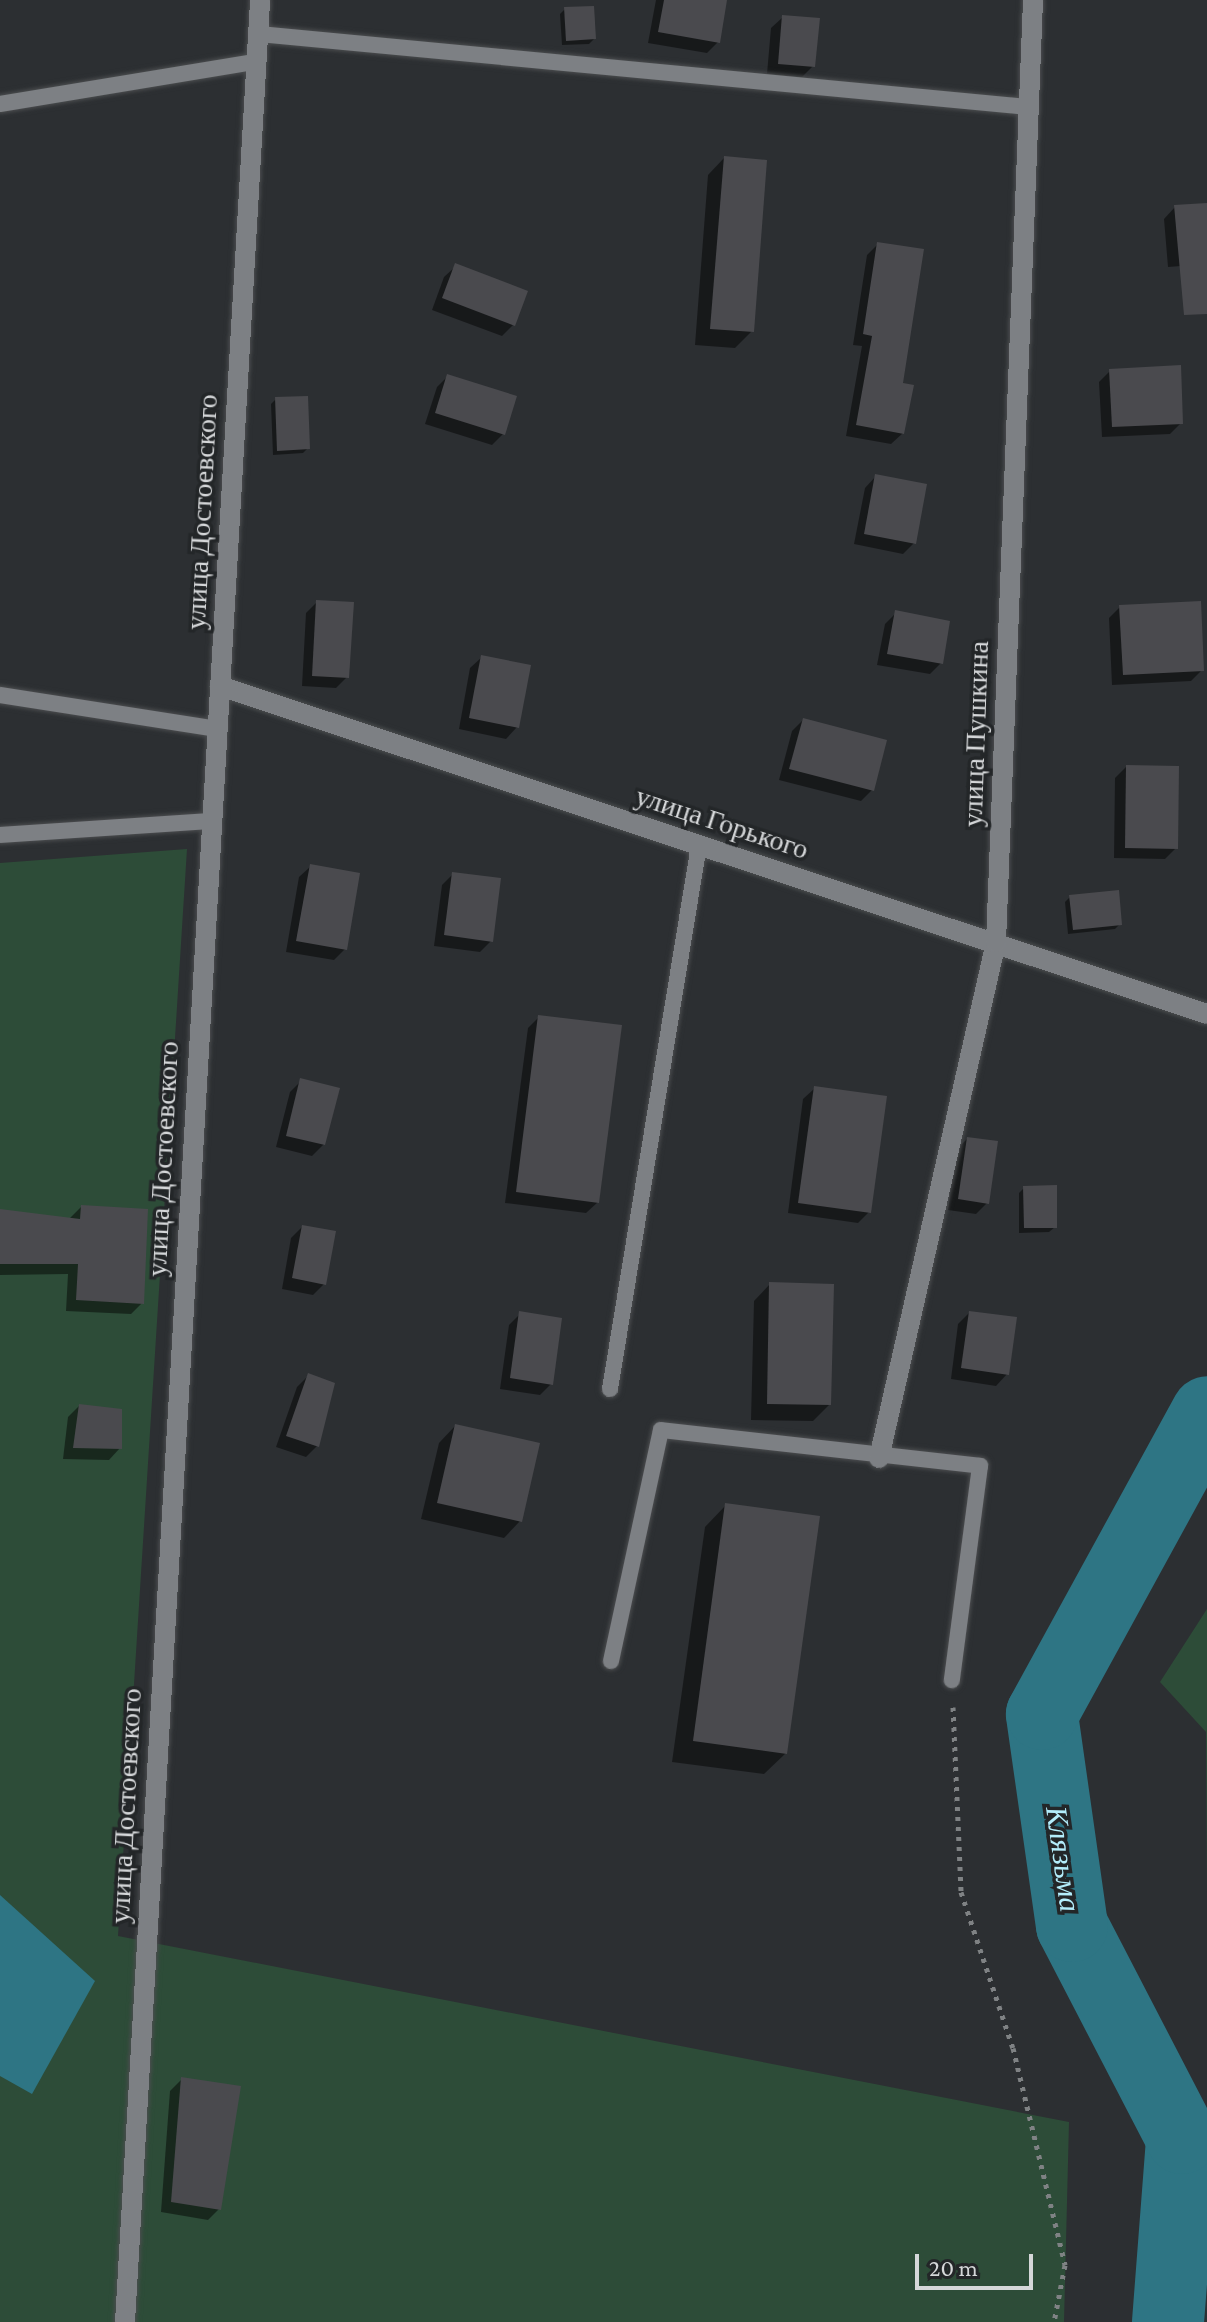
<!DOCTYPE html>
<html>
<head>
<meta charset="utf-8">
<style>
  body { margin:0 }
  #map { position:relative; width:1207px; height:2322px; overflow:hidden; background:#2c2f32; font-family:"Crimson Pro",serif }
  div>[style] { position:absolute }
  [style*='--x'] { left:calc(var(--x)*1px); top:calc(var(--y)*1px); width:calc(var(--w)*1px); rotate:calc(var(--a)*1deg) }
  .green>* { inset:0; background:#2d4c38 }
  .water>* { inset:0; background:#2e7584 }
  .shadow>* { inset:0; background:#0007 }
  .river>* { height:72px; margin:-36px; padding:0 36px; transform-origin:36px; border-radius:36px; background:#2e7584 }
  .building>* { inset:0; background:#4a4a4e }
  .path>* { height:5px; margin-top:-2.5px; transform-origin:0; background:repeating-linear-gradient(90deg,#7f8284 0 4px,transparent 0 10px) }
  .roads { filter:drop-shadow(0 0 2px #4b4d4f) drop-shadow(0 0 2px #4b4d4f) }
  .service>* { height:16px; margin:-8px; padding:0 8px; transform-origin:8px; border-radius:8px; background:#7d8084 }
  .minor>* { height:20px; margin:-10px; padding:0 10px; transform-origin:10px; border-radius:10px; background:#7d8084 }
  span { translate:-50% -50%; white-space:nowrap; text-align:center; line-height:1.15; -webkit-text-stroke:7px #232628; paint-order:stroke }
  .street-label { font-size:28px; color:#d5d7d9 }
  .water-label { font-size:30px; color:#b3edfb; font-style:italic }
  .scale { position:absolute; left:915px; top:2254px; width:118px; height:36px; box-sizing:border-box; border:4px solid #d5d7d9; border-top:0; padding-left:10px; font-size:24px; line-height:28px; white-space:nowrap; color:#d5d7d9; -webkit-text-stroke:6px #232628; paint-order:stroke }
</style>
</head>
<body>
<div id="map">
  <div class="green">
    <div style="clip-path:polygon(187px 849px,118px 1936px,1069px 2122px,1064px 2322px,0 2322px,0 863px)"></div>
    <div style="clip-path:polygon(1207px 1609px,1207px 1897px,1206px 1732px,1160px 1682px)"></div>
  </div>
  <div class="water">
    <div style="clip-path:polygon(0 1895px,95px 1981px,32px 2094px,0 2076px)"></div>
  </div>
  <div class="shadow">
    <div style="clip-path:polygon(656px 0,725px 0,718px 42px,707px 53px,648px 43px)"></div>
    <div style="clip-path:polygon(565px 9px,594px 39px,589px 44px,562px 45px,560px 14px)"></div>
    <div style="clip-path:polygon(783px 17px,813px 66px,802px 77px,767px 74px,771px 28px)"></div>
    <div style="clip-path:polygon(724px 158px,752px 331px,735px 348px,695px 345px,708px 175px)"></div>
    <div style="clip-path:polygon(1207px 205px,1207px 264px,1168px 267px,1164px 219px,1175px 207px)"></div>
    <div style="clip-path:polygon(878px 244px,901px 385px,903px 433px,891px 444px,846px 436px,862px 346px,853px 345px,867px 255px)"></div>
    <div style="clip-path:polygon(456px 266px,513px 325px,502px 336px,432px 310px,444px 277px)"></div>
    <div style="clip-path:polygon(1110px 371px,1181px 423px,1170px 434px,1102px 437px,1099px 382px)"></div>
    <div style="clip-path:polygon(448px 376px,503px 434px,492px 445px,425px 424px,437px 387px)"></div>
    <div style="clip-path:polygon(276px 399px,308px 448px,303px 453px,273px 455px,271px 404px)"></div>
    <div style="clip-path:polygon(876px 476px,914px 543px,903px 554px,854px 544px,865px 488px)"></div>
    <div style="clip-path:polygon(317px 602px,347px 677px,336px 688px,302px 686px,306px 613px)"></div>
    <div style="clip-path:polygon(1120px 607px,1202px 670px,1191px 681px,1112px 685px,1109px 618px)"></div>
    <div style="clip-path:polygon(896px 613px,941px 663px,930px 674px,877px 665px,885px 624px)"></div>
    <div style="clip-path:polygon(482px 657px,517px 727px,506px 739px,459px 729px,470px 668px)"></div>
    <div style="clip-path:polygon(803px 720px,872px 790px,861px 801px,779px 780px,792px 731px)"></div>
    <div style="clip-path:polygon(1126px 767px,1176px 848px,1165px 859px,1114px 858px,1115px 778px)"></div>
    <div style="clip-path:polygon(311px 866px,345px 949px,334px 960px,286px 952px,299px 877px)"></div>
    <div style="clip-path:polygon(453px 874px,491px 941px,480px 952px,434px 946px,442px 885px)"></div>
    <div style="clip-path:polygon(1070px 897px,1120px 924px,1115px 929px,1068px 934px,1065px 902px)"></div>
    <div style="clip-path:polygon(539px 1017px,598px 1202px,586px 1213px,505px 1203px,528px 1028px)"></div>
    <div style="clip-path:polygon(301px 1081px,324px 1144px,312px 1156px,276px 1147px,290px 1092px)"></div>
    <div style="clip-path:polygon(815px 1088px,869px 1212px,858px 1223px,788px 1213px,803px 1099px)"></div>
    <div style="clip-path:polygon(967px 1139px,987px 1203px,976px 1214px,948px 1210px,956px 1150px)"></div>
    <div style="clip-path:polygon(1024px 1188px,1055px 1227px,1049px 1232px,1019px 1233px,1019px 1193px)"></div>
    <div style="clip-path:polygon(81px 1207px,142px 1303px,131px 1314px,66px 1311px,68px 1274px,0 1275px,0 1211px,69px 1219px)"></div>
    <div style="clip-path:polygon(302px 1227px,324px 1284px,313px 1295px,282px 1289px,291px 1238px)"></div>
    <div style="clip-path:polygon(770px 1284px,829px 1405px,813px 1421px,751px 1420px,754px 1301px)"></div>
    <div style="clip-path:polygon(969px 1313px,1007px 1374px,996px 1386px,951px 1379px,958px 1324px)"></div>
    <div style="clip-path:polygon(520px 1314px,551px 1384px,540px 1395px,500px 1389px,509px 1325px)"></div>
    <div style="clip-path:polygon(308px 1376px,317px 1446px,306px 1457px,276px 1447px,297px 1387px)"></div>
    <div style="clip-path:polygon(79px 1406px,120px 1448px,109px 1460px,63px 1459px,68px 1417px)"></div>
    <div style="clip-path:polygon(455px 1426px,520px 1521px,504px 1538px,421px 1519px,439px 1443px)"></div>
    <div style="clip-path:polygon(726px 1505px,786px 1753px,764px 1774px,672px 1762px,705px 1527px)"></div>
    <div style="clip-path:polygon(182px 2079px,219px 2209px,208px 2220px,161px 2212px,170px 2091px)"></div>
  </div>
  <div class="river">
    <div style="--x:1168;--y:2322;--w:185;--a:-85.6"></div>
    <div style="--x:1182;--y:2138;--w:239;--a:-117.4"></div>
    <div style="--x:1072;--y:1926;--w:214;--a:-98.1"></div>
    <div style="--x:1042;--y:1714;--w:344;--a:-61.3"></div>
  </div>
  <div class="building">
    <div style="clip-path:polygon(664px 0,727px 0,720px 43px,658px 32px)"></div>
    <div style="clip-path:polygon(594px 6px,596px 39px,566px 41px,564px 7px)"></div>
    <div style="clip-path:polygon(782px 15px,820px 18px,815px 67px,778px 64px)"></div>
    <div style="clip-path:polygon(724px 156px,767px 160px,754px 332px,710px 329px)"></div>
    <div style="clip-path:polygon(1207px 203px,1207px 314px,1184px 315px,1174px 205px)"></div>
    <div style="clip-path:polygon(877px 242px,924px 249px,903px 383px,914px 385px,904px 434px,856px 425px,872px 336px,863px 334px)"></div>
    <div style="clip-path:polygon(455px 263px,528px 291px,515px 326px,442px 298px)"></div>
    <div style="clip-path:polygon(1181px 365px,1183px 424px,1112px 427px,1109px 369px)"></div>
    <div style="clip-path:polygon(447px 374px,517px 396px,505px 435px,435px 413px)"></div>
    <div style="clip-path:polygon(308px 396px,310px 449px,277px 451px,275px 397px)"></div>
    <div style="clip-path:polygon(875px 474px,927px 484px,916px 544px,864px 534px)"></div>
    <div style="clip-path:polygon(316px 600px,354px 602px,349px 678px,312px 676px)"></div>
    <div style="clip-path:polygon(1201px 601px,1204px 671px,1123px 675px,1119px 605px)"></div>
    <div style="clip-path:polygon(895px 610px,950px 621px,943px 664px,887px 654px)"></div>
    <div style="clip-path:polygon(481px 655px,531px 665px,519px 728px,469px 718px)"></div>
    <div style="clip-path:polygon(803px 718px,887px 740px,874px 791px,789px 769px)"></div>
    <div style="clip-path:polygon(1126px 765px,1179px 766px,1178px 849px,1125px 848px)"></div>
    <div style="clip-path:polygon(310px 864px,360px 873px,347px 950px,296px 941px)"></div>
    <div style="clip-path:polygon(452px 872px,501px 878px,493px 942px,444px 935px)"></div>
    <div style="clip-path:polygon(1119px 890px,1122px 925px,1073px 930px,1069px 895px)"></div>
    <div style="clip-path:polygon(538px 1015px,622px 1025px,599px 1203px,516px 1192px)"></div>
    <div style="clip-path:polygon(300px 1078px,340px 1088px,325px 1145px,286px 1136px)"></div>
    <div style="clip-path:polygon(814px 1086px,887px 1096px,871px 1213px,798px 1203px)"></div>
    <div style="clip-path:polygon(967px 1137px,998px 1141px,989px 1204px,958px 1199px)"></div>
    <div style="clip-path:polygon(1057px 1185px,1057px 1228px,1024px 1228px,1023px 1186px)"></div>
    <div style="clip-path:polygon(81px 1205px,148px 1209px,144px 1304px,76px 1300px,78px 1264px,0 1264px,0 1209px,80px 1219px)"></div>
    <div style="clip-path:polygon(302px 1225px,336px 1231px,326px 1285px,292px 1278px)"></div>
    <div style="clip-path:polygon(769px 1282px,834px 1284px,831px 1405px,767px 1404px)"></div>
    <div style="clip-path:polygon(519px 1311px,562px 1318px,553px 1385px,510px 1378px)"></div>
    <div style="clip-path:polygon(969px 1311px,1017px 1317px,1009px 1375px,961px 1368px)"></div>
    <div style="clip-path:polygon(308px 1373px,335px 1383px,319px 1447px,286px 1436px)"></div>
    <div style="clip-path:polygon(79px 1404px,122px 1409px,122px 1449px,73px 1448px)"></div>
    <div style="clip-path:polygon(455px 1424px,540px 1443px,522px 1522px,437px 1503px)"></div>
    <div style="clip-path:polygon(725px 1503px,820px 1516px,787px 1754px,693px 1741px)"></div>
    <div style="clip-path:polygon(181px 2077px,241px 2086px,221px 2210px,171px 2202px)"></div>
  </div>
  <div class="path">
    <div style="--x:953;--y:1707;--w:185;--a:87.5"></div>
    <div style="--x:961;--y:1892;--w:164;--a:71.6"></div>
    <div style="--x:1013;--y:2048;--w:223;--a:76.5"></div>
    <div style="--x:1065;--y:2265;--w:58;--a:100.9"></div>
  </div>
  <div class="roads">
    <div class="service">
      <div style="--x:259;--y:34;--w:772;--a:5.42"></div>
      <div style="--x:0;--y:104;--w:258;--a:-9.4"></div>
      <div style="--x:0;--y:695;--w:220;--a:8.9"></div>
      <div style="--x:0;--y:835;--w:210;--a:-3.8"></div>
      <div style="--x:610;--y:1389;--w:551;--a:-80.71"></div>
      <div style="--x:611;--y:1661;--w:236;--a:-77.8"></div>
      <div style="--x:661;--y:1430;--w:321;--a:6.4"></div>
      <div style="--x:980;--y:1466;--w:216;--a:97.5"></div>
    </div>
    <div class="minor">
      <div style="--x:220;--y:686;--w:1040;--a:18.38"></div>
      <div style="--x:879;--y:1458;--w:529;--a:-77.22"></div>
      <div style="--x:996;--y:942;--w:943;--a:-87.75"></div>
      <div style="--x:125;--y:2322;--w:2326;--a:-86.67"></div>
    </div>
  </div>
  <div class="street-label">
    <span style="left:202px;top:512px;rotate:-87deg">улица Достоевского</span>
    <span style="left:976px;top:734px;rotate:-88deg">улица Пушкина</span>
    <span style="left:722px;top:823px;rotate:18deg">улица Горького</span>
    <span style="left:163px;top:1159px;rotate:-87deg">улица Достоевского</span>
    <span style="left:126px;top:1806px;rotate:-87deg">улица Достоевского</span>
  </div>
  <div class="water-label">
    <span style="left:1063px;top:1859px;rotate:82deg">Клязьма</span>
  </div>
  <div class="scale">20 m</div>
</div>
</body>
</html>
